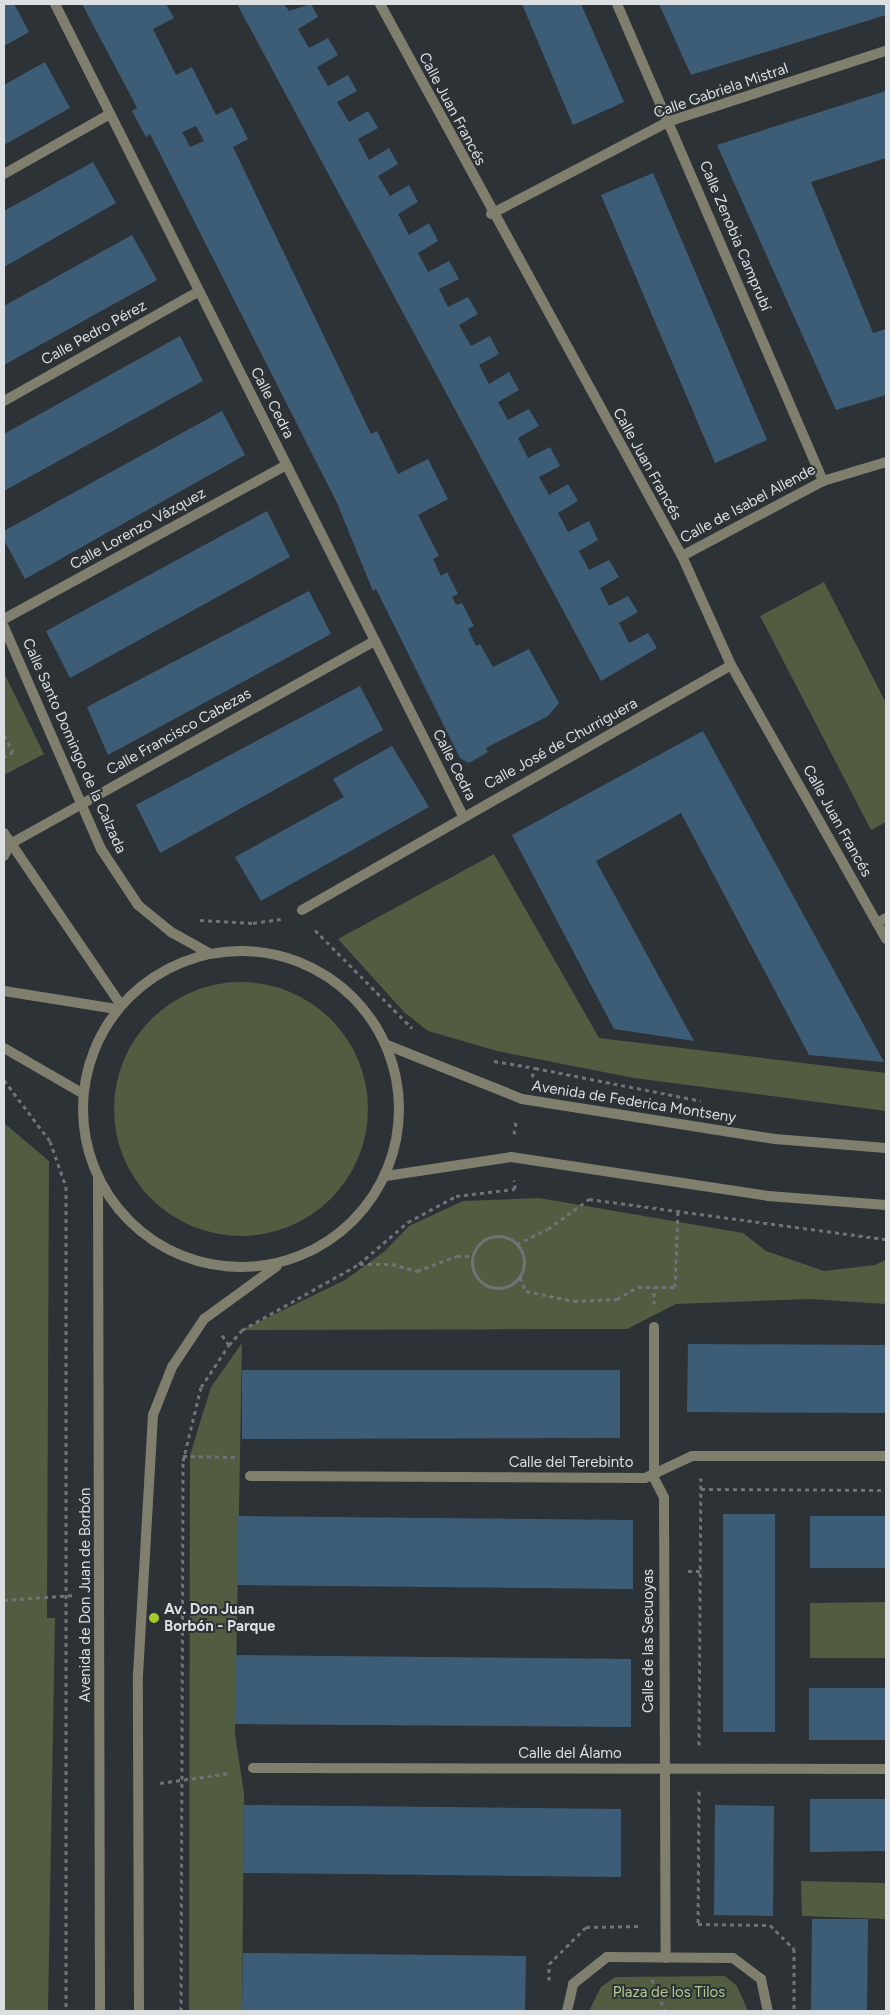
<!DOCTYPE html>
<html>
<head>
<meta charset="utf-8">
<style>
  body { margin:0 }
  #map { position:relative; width:890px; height:2015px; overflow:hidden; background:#2d3237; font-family:Figtree,sans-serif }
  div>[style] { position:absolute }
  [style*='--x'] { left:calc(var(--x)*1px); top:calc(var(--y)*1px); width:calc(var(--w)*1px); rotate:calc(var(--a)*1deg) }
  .green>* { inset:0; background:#515c41 }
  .round { border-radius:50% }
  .building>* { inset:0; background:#3d5d77 }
  .path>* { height:3px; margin-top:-1.5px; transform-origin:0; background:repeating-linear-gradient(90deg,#6f7378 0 4px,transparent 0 8px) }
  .path>.ring { margin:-1.5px; padding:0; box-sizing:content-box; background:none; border:3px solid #6f7378; border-radius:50% }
  .pedestrian>* { height:10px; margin:-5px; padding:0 5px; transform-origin:5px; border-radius:5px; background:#807e6d }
  .minor>* { height:10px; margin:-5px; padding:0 5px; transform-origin:5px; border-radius:5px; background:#807e6d }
  .tertiary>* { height:10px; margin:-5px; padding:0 5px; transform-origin:5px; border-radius:5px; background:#807e6d }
  .tertiary>.ring { margin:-5px; padding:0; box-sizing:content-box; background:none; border:10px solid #807e6d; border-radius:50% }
  .dots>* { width:14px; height:14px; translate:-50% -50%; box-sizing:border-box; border:2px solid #2d3237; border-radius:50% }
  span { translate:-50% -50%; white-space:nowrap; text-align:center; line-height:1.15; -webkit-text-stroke:4px #2d3237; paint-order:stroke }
  .street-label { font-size:15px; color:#dbdfe2 }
  .poi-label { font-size:15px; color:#dbdfe2; font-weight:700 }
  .left { translate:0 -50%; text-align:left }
  .park-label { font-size:15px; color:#b3cc8f }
  .frame { position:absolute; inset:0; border:5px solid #dbdfe2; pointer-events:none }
</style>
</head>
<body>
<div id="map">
  <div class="green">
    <div style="clip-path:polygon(824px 582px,886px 703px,886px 822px,871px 830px,760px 616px)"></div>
    <div style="clip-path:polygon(4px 673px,44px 754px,4px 775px)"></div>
    <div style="clip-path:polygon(494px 854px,599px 1038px,886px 1073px,886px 1111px,634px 1078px,497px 1051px,428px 1031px,404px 1012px,338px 939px)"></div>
    <div class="round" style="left:114px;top:982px;width:254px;height:254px"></div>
    <div style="clip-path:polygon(4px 1123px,49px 1161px,47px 1618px,55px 1618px,48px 2011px,4px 2011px)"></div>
    <div style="clip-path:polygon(539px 1198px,743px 1233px,766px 1251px,824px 1271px,875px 1265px,886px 1260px,886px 1304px,810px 1299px,676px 1304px,627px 1329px,242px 1330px,345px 1280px,385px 1251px,409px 1226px,463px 1201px)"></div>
    <div style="clip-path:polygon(242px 1343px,235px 1734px,244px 1793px,242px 2011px,189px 2011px,190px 1455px,211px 1387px)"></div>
    <div style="clip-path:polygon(886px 1602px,886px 1658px,810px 1658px,810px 1603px)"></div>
    <div style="clip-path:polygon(801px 1881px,886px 1883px,886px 1919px,802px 1916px)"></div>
    <div style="clip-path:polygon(725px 1976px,737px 1986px,748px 2011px,589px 2011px,601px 1987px,615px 1977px)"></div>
  </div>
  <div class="building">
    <div style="clip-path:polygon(4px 4px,14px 4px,29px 32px,4px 46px)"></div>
    <div style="clip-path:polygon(evenodd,82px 4px,166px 4px,174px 18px,153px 29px,176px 75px,192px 67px,216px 115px,232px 107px,248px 139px,233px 147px,371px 434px,377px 431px,398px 474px,428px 459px,448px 499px,418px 515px,439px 556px,433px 559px,441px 576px,447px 572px,458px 594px,452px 597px,456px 605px,462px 603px,474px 626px,468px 629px,476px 646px,480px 644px,493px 667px,529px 649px,559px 703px,548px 716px,486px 748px,488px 752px,469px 763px,460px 758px,376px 589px,373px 591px,337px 503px,150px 134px,146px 137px,132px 111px,137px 108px,132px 98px,82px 4px,196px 126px,204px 141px,190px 147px,182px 132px,196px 126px)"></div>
    <div style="clip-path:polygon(237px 4px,284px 4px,289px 11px,311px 4px,318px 17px,298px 29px,309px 48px,328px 38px,338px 55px,317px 67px,328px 86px,348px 75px,357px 91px,337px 102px,349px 122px,368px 111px,378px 128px,358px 139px,369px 160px,389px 148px,398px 164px,378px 176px,390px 196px,409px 185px,418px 202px,398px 214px,409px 235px,429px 223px,438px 241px,418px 253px,428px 272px,449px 261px,459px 279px,439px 289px,448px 307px,468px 297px,478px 314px,459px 325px,471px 346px,490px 336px,499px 354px,479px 365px,489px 384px,509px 372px,519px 390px,498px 402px,508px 420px,529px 409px,539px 426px,518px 438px,528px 458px,550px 447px,560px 466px,539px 477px,549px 495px,568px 484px,578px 501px,558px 513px,568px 532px,589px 521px,598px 540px,579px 551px,589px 570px,609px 560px,619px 577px,600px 588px,609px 606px,628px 596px,638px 612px,619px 623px,629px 643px,648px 633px,657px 648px,601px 681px)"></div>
    <div style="clip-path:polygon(522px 4px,581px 4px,624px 102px,573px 125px)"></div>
    <div style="clip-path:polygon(659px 4px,886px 4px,886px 15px,691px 75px)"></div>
    <div style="clip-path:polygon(45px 62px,70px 108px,4px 145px,4px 85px)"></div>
    <div style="clip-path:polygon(886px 91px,886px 158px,811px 182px,873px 333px,886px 329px,886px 395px,836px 410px,717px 145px)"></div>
    <div style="clip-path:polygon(93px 162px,116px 203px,4px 267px,4px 211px)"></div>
    <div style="clip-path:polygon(653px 173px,767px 440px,715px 463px,601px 195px)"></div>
    <div style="clip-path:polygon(132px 235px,157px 280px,4px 365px,4px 306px)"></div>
    <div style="clip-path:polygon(180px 336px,203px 381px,4px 491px,4px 434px)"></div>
    <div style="clip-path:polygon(222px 411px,245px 455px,25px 579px,4px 540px,4px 531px)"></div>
    <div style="clip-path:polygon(267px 511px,290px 557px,70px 678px,46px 631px)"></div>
    <div style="clip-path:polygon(309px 591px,331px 634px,108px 755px,87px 707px)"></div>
    <div style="clip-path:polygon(360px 686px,383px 730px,160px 853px,136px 805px)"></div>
    <div style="clip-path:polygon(703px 731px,884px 1062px,809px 1055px,681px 813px,596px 861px,694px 1041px,614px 1029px,512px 835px)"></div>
    <div style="clip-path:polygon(392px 746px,429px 807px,261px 901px,235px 857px,344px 797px,333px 779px)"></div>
    <div style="clip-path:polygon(688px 1344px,886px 1345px,886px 1413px,687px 1412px)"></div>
    <div style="clip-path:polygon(242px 1370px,620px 1370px,620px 1438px,242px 1439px)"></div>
    <div style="clip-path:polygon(723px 1514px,775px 1514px,775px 1732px,723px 1732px)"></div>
    <div style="clip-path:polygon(237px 1516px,633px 1520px,633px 1589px,237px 1585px)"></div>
    <div style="clip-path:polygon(810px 1516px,886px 1516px,886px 1568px,810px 1568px)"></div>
    <div style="clip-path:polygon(235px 1655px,631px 1659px,631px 1727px,235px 1724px)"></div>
    <div style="clip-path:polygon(809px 1688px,886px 1688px,886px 1740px,809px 1740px)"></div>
    <div style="clip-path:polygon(810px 1799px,886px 1799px,886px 1851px,810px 1852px)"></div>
    <div style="clip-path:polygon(244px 1805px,621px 1809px,621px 1877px,243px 1873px)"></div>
    <div style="clip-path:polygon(715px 1805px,774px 1806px,773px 1916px,714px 1915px)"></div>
    <div style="clip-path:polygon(812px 1919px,868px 1919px,867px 2011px,811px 2011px)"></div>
    <div style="clip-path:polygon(243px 1953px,526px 1956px,525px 2011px,242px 2011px)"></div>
  </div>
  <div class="path">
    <div style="--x:4;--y:735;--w:19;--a:62"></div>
    <div style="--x:13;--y:752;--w:10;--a:151"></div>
    <div style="--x:200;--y:920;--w:53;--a:3.2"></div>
    <div style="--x:253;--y:923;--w:28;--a:-8"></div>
    <div style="--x:315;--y:930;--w:138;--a:45.3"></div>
    <div style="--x:494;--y:1061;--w:42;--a:9.7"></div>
    <div style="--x:532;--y:1077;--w:9;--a:-72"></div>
    <div style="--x:535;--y:1068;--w:169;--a:11.2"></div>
    <div style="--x:4;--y:1080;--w:76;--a:53"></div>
    <div style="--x:50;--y:1141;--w:49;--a:70.8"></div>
    <div style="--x:66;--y:1187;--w:824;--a:90"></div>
    <div style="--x:514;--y:1134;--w:13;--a:-81"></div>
    <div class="ring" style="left:472px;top:1236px;width:49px;height:49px"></div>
    <div style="--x:517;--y:1244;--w:34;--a:-26"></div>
    <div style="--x:548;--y:1229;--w:51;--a:-36.2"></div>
    <div style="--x:589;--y:1199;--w:300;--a:7.7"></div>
    <div style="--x:360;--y:1264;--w:32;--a:0"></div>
    <div style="--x:392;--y:1264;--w:26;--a:16"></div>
    <div style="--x:417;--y:1271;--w:43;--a:-20.6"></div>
    <div style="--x:457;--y:1256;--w:16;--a:0"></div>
    <div style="--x:520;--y:1277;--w:15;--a:67"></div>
    <div style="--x:526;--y:1291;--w:49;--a:11.8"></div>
    <div style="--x:574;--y:1301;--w:43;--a:-2.7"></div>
    <div style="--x:617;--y:1299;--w:24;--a:-30"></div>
    <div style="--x:638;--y:1287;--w:37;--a:0"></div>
    <div style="--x:675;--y:1287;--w:77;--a:-87.8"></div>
    <div style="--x:654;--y:1304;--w:17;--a:-90"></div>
    <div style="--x:229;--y:1345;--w:20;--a:-49"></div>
    <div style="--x:242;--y:1330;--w:134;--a:-29.4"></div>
    <div style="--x:359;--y:1264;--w:65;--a:-40.6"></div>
    <div style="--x:408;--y:1222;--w:55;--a:-28.4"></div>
    <div style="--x:456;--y:1196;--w:59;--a:-6.8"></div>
    <div style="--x:515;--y:1189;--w:9;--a:-96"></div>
    <div style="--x:183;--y:1456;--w:53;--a:1.1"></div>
    <div style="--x:701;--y:1489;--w:185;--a:0.3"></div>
    <div style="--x:688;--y:1571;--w:12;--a:0"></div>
    <div style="--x:4;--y:1600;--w:71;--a:-4"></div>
    <div style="--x:699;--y:1745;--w:267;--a:-89.6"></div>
    <div style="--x:160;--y:1783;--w:71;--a:-8.1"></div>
    <div style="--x:699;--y:1791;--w:133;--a:90.4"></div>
    <div style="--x:698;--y:1924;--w:72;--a:0.8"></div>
    <div style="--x:770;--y:1925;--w:34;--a:45"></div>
    <div style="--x:794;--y:1949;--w:62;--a:90"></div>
    <div style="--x:652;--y:1979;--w:35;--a:68"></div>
    <div style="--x:549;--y:1980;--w:16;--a:-90"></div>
    <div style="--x:549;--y:1964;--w:52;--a:-45"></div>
    <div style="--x:586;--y:1927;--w:56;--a:-1"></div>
    <div style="--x:181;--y:2011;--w:550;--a:-89.79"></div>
    <div style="--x:183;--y:1461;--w:76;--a:-76.3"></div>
    <div style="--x:201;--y:1387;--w:50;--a:-56.3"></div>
    <div style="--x:229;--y:1345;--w:12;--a:-125"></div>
  </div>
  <div class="pedestrian">
    <div style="--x:491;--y:214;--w:202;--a:-27.5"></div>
    <div style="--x:670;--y:121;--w:227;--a:-18"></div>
  </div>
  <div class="minor">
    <div style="--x:55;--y:4;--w:909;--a:63.32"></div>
    <div style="--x:380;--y:4;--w:629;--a:61.32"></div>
    <div style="--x:682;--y:556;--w:120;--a:65.8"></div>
    <div style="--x:731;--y:665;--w:315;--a:60.5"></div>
    <div style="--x:617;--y:4;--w:520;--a:66.64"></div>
    <div style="--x:4;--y:174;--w:122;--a:-29.5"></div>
    <div style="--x:4;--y:401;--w:224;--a:-29.4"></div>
    <div style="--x:682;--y:556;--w:160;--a:-28"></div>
    <div style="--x:823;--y:481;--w:66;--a:-16.8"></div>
    <div style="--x:4;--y:619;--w:322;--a:-28.6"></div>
    <div style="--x:4;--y:627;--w:242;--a:66.4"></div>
    <div style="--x:101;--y:849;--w:67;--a:56.5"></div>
    <div style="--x:138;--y:905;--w:43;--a:39.3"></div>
    <div style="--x:171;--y:932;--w:43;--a:28.9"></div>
    <div style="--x:4;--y:833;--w:208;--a:55.8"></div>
    <div style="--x:4;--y:856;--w:13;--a:-63"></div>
    <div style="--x:10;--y:844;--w:418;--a:-29.1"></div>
    <div style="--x:302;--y:910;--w:494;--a:-29.7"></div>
    <div style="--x:877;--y:923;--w:10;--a:-29"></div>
    <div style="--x:654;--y:1327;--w:151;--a:90"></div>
    <div style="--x:654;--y:1478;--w:22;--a:63"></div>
    <div style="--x:664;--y:1498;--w:460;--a:89.8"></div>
    <div style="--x:250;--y:1476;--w:395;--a:0.3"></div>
    <div style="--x:645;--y:1478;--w:52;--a:-25.1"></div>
    <div style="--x:692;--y:1456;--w:194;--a:0"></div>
    <div style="--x:253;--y:1768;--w:633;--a:0.09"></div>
    <div style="--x:567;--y:2011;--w:28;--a:-77"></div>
    <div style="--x:573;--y:1984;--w:43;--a:-38.5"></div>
    <div style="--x:607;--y:1957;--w:126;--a:0.5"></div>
    <div style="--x:733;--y:1958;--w:35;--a:37"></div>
    <div style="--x:761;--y:1979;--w:33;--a:78"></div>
  </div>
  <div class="tertiary">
    <div class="ring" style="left:83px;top:951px;width:306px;height:306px"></div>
    <div style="--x:4;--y:991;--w:114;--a:9.1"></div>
    <div style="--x:387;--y:1045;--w:145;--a:21.8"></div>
    <div style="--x:522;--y:1099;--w:256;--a:9"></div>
    <div style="--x:775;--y:1139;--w:111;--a:4.6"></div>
    <div style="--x:4;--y:1048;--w:90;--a:30"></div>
    <div style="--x:386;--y:1176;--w:126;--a:-8.6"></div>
    <div style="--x:511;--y:1157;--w:260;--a:8.6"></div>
    <div style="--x:768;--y:1196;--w:118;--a:4.4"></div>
    <div style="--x:98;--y:1179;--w:832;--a:89.86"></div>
    <div style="--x:139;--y:2011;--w:336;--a:-90.2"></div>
    <div style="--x:138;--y:1675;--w:260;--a:-86.7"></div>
    <div style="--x:153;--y:1415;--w:52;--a:-68.4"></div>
    <div style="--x:172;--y:1367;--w:58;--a:-56.3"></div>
    <div style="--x:204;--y:1319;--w:90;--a:-36"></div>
  </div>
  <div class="dots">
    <div style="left:154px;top:1618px;background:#a5c824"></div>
  </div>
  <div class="street-label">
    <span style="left:721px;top:91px;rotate:-19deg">Calle Gabriela Mistral</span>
    <span style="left:452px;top:109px;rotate:62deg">Calle Juan Francés</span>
    <span style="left:735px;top:236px;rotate:67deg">Calle Zenobia Camprubí</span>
    <span style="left:94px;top:333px;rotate:-29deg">Calle Pedro Pérez</span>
    <span style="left:272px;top:403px;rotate:63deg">Calle Cedra</span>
    <span style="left:647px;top:464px;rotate:61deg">Calle Juan Francés</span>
    <span style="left:748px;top:504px;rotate:-28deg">Calle de Isabel Allende</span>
    <span style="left:138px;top:529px;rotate:-29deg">Calle Lorenzo Vázquez</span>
    <span style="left:179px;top:732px;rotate:-29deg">Calle Francisco Cabezas</span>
    <span style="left:561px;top:744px;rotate:-29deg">Calle José de Churriguera</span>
    <span style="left:74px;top:746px;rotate:66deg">Calle Santo Domingo de la Calzada</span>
    <span style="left:454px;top:765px;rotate:63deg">Calle Cedra</span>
    <span style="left:837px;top:821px;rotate:61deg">Calle Juan Francés</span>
    <span style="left:634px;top:1102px;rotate:9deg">Avenida de Federica Montseny</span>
    <span style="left:571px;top:1463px">Calle del Terebinto</span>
    <span style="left:86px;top:1595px;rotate:-90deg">Avenida de Don Juan de Borbón</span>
    <span style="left:649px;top:1641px;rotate:-90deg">Calle de las Secuoyas</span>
    <span style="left:570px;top:1754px">Calle del Álamo</span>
  </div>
  <div class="poi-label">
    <span class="left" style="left:164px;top:1618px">Av. Don Juan<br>Borbón - Parque</span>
  </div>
  <div class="park-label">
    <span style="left:669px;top:1993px">Plaza de los Tilos</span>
  </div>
  <div class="frame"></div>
</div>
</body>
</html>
